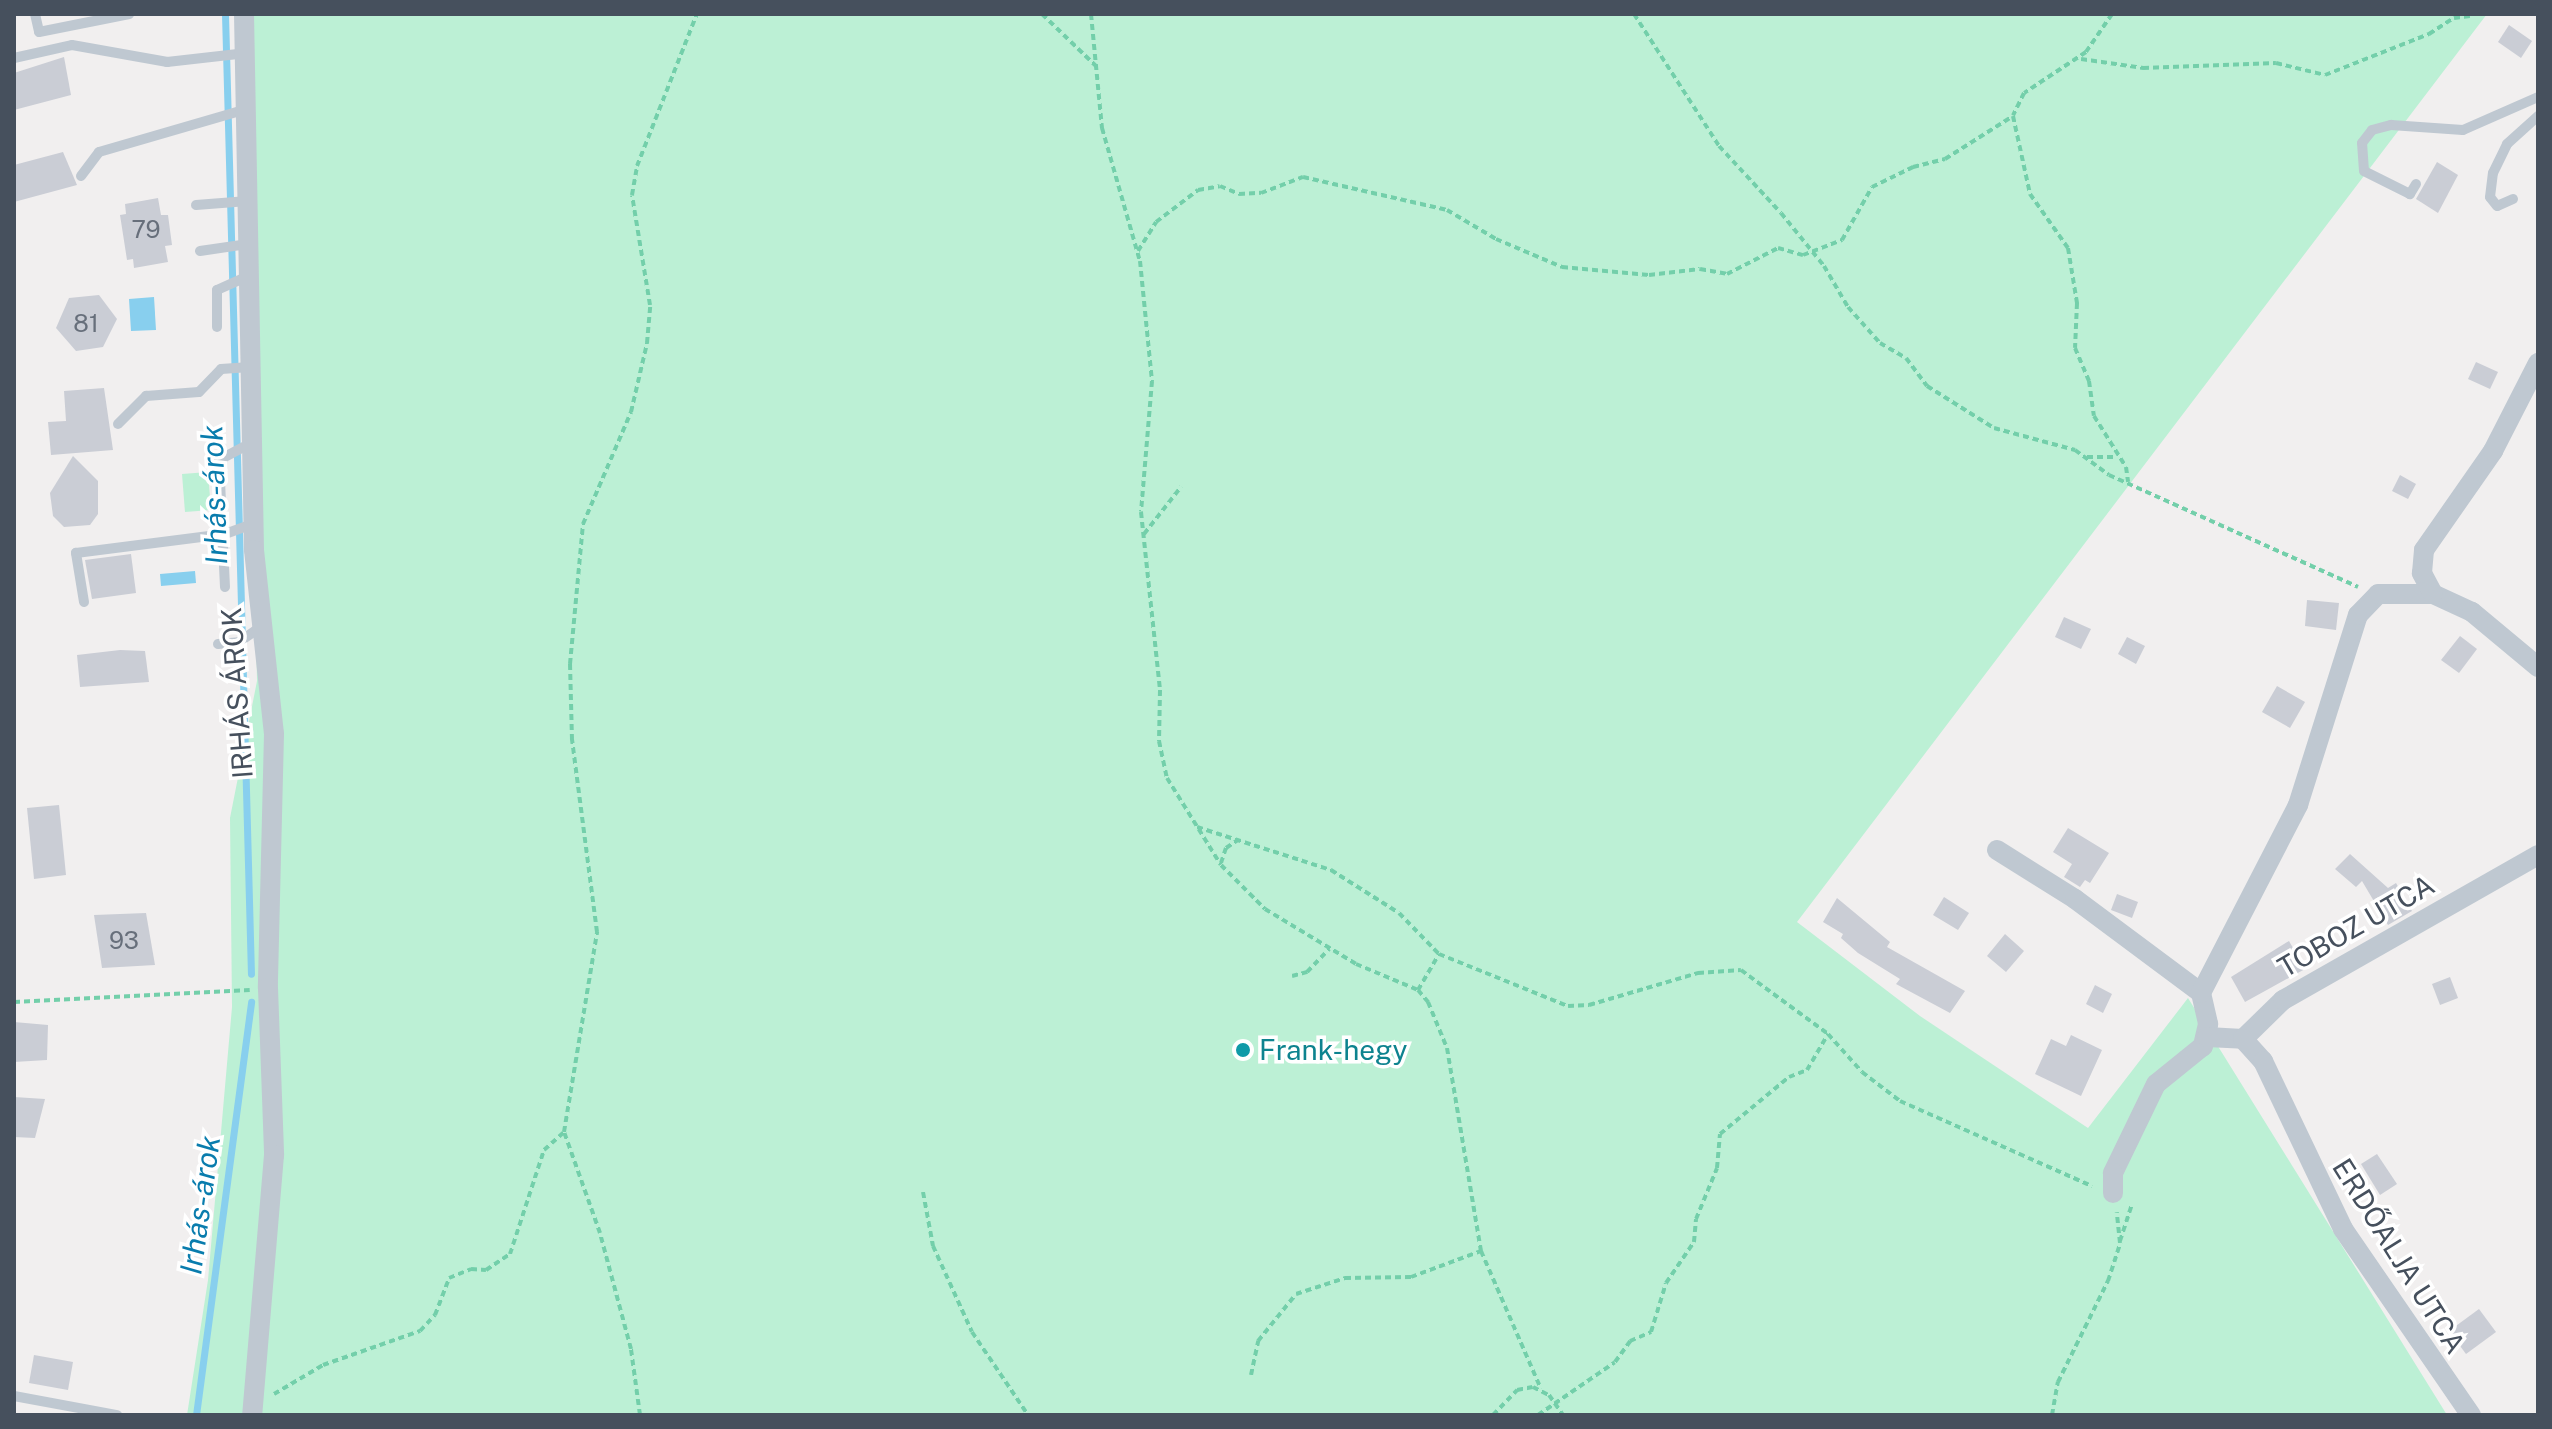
<!DOCTYPE html>
<html>
<head>
<meta charset="utf-8">
<style>
  body { margin:0 }
  #map { position:relative; width:2552px; height:1429px; overflow:hidden; background:#f1efef; font-family:"Public Sans",sans-serif }
  div>[style] { position:absolute }
  [style*='--x'] { left:calc(var(--x)*1px); top:calc(var(--y)*1px); width:calc(var(--w)*1px); rotate:calc(var(--a)*1deg) }
  .green>* { inset:0; background:#bcf0d5 }
  .water>* { inset:0; background:#88cfee }
  .stream>* { height:7px; margin:-3.5px; padding:0 3.5px; transform-origin:3.5px; border-radius:3.5px; background:#88cfee }
  .building>* { inset:0; background:#cacdd5 }
  .path>* { height:4px; margin-top:-2px; transform-origin:0; background:repeating-linear-gradient(90deg,#73cfaa 0 6px,transparent 0 10px) }
  .service>* { height:10px; margin:-5px; padding:0 5px; transform-origin:5px; border-radius:5px; background:#bfc8d1 }
  .minor>* { height:20px; margin:-10px; padding:0 10px; transform-origin:10px; border-radius:10px; background:#bfc8d1 }
  .dots>* { width:22px; height:22px; translate:-50% -50%; box-sizing:border-box; border:4px solid #fff; border-radius:50% }
  span { translate:-50% -50%; white-space:nowrap; text-align:center; line-height:1.15; -webkit-text-stroke:7px #fff; paint-order:stroke }
  .number-label { font-size:24px; color:#676f7b }
  .number-label span { -webkit-text-stroke-width:0 }
  .street-label { font-size:28px; color:#46505d }
  .culture-label { font-size:28px; color:#0d838f }
  .left { translate:0 -50%; text-align:left }
  .water-label { font-size:30px; color:#097cad; font-style:italic }
  .frame { position:absolute; inset:0; border:16px solid #46505d; pointer-events:none }
</style>
</head>
<body>
<div id="map">
  <div class="green">
    <div style="clip-path:polygon(244px 14px,2487px 14px,1797px 922px,1920px 1016px,2088px 1128px,2188px 998px,2447px 1415px,187px 1415px,208px 1280px,232px 1007px,230px 818px,257px 681px)"></div>
    <div style="clip-path:polygon(208px 472px,211px 510px,185px 512px,182px 474px)"></div>
  </div>
  <div class="water">
    <div style="clip-path:polygon(154px 297px,156px 330px,131px 331px,129px 299px)"></div>
    <div style="clip-path:polygon(195px 571px,196px 583px,161px 586px,160px 574px)"></div>
  </div>
  <div class="stream">
    <div style="--x:225;--y:14;--w:960;--a:88.45"></div>
    <div style="--x:196;--y:1415;--w:417;--a:-82.4"></div>
  </div>
  <div class="building">
    <div style="clip-path:polygon(2509px 25px,2532px 41px,2521px 58px,2498px 42px)"></div>
    <div style="clip-path:polygon(64px 57px,71px 95px,14px 110px,14px 73px)"></div>
    <div style="clip-path:polygon(63px 152px,77px 185px,14px 202px,14px 165px)"></div>
    <div style="clip-path:polygon(2437px 162px,2458px 175px,2438px 213px,2416px 199px)"></div>
    <div style="clip-path:polygon(158px 198px,161px 215px,168px 215px,172px 245px,165px 246px,168px 262px,134px 268px,133px 259px,127px 260px,120px 215px,126px 214px,125px 204px)"></div>
    <div style="clip-path:polygon(99px 295px,117px 319px,103px 347px,76px 351px,56px 328px,69px 298px)"></div>
    <div style="clip-path:polygon(2476px 362px,2498px 372px,2490px 389px,2468px 379px)"></div>
    <div style="clip-path:polygon(104px 388px,113px 450px,51px 455px,48px 422px,66px 421px,64px 391px)"></div>
    <div style="clip-path:polygon(73px 456px,98px 481px,98px 514px,90px 525px,64px 527px,53px 516px,50px 493px)"></div>
    <div style="clip-path:polygon(2400px 475px,2416px 484px,2408px 499px,2392px 491px)"></div>
    <div style="clip-path:polygon(131px 554px,136px 593px,92px 599px,85px 560px)"></div>
    <div style="clip-path:polygon(2307px 600px,2339px 603px,2336px 630px,2305px 626px)"></div>
    <div style="clip-path:polygon(2064px 617px,2091px 629px,2081px 649px,2055px 637px)"></div>
    <div style="clip-path:polygon(2460px 636px,2477px 649px,2459px 673px,2441px 660px)"></div>
    <div style="clip-path:polygon(2127px 637px,2145px 646px,2136px 664px,2118px 654px)"></div>
    <div style="clip-path:polygon(120px 650px,145px 651px,149px 682px,80px 687px,77px 655px)"></div>
    <div style="clip-path:polygon(2277px 686px,2305px 702px,2290px 728px,2262px 712px)"></div>
    <div style="clip-path:polygon(59px 805px,66px 875px,34px 879px,27px 808px)"></div>
    <div style="clip-path:polygon(2068px 828px,2109px 853px,2090px 883px,2085px 880px,2080px 887px,2064px 877px,2072px 864px,2053px 852px)"></div>
    <div style="clip-path:polygon(2350px 854px,2388px 888px,2396px 883px,2412px 911px,2388px 925px,2362px 881px,2356px 887px,2335px 869px)"></div>
    <div style="clip-path:polygon(2117px 894px,2138px 902px,2132px 918px,2111px 910px)"></div>
    <div style="clip-path:polygon(1944px 897px,1969px 913px,1958px 930px,1933px 915px)"></div>
    <div style="clip-path:polygon(1837px 898px,1890px 942px,1887px 947px,1965px 991px,1950px 1013px,1896px 984px,1900px 979px,1858px 953px,1841px 938px,1843px 934px,1823px 922px)"></div>
    <div style="clip-path:polygon(146px 913px,155px 965px,102px 968px,94px 915px)"></div>
    <div style="clip-path:polygon(2005px 934px,2024px 951px,2006px 972px,1987px 956px)"></div>
    <div style="clip-path:polygon(2289px 941px,2305px 969px,2245px 1002px,2231px 977px)"></div>
    <div style="clip-path:polygon(2450px 977px,2458px 998px,2440px 1005px,2432px 984px)"></div>
    <div style="clip-path:polygon(2095px 985px,2112px 994px,2103px 1013px,2086px 1004px)"></div>
    <div style="clip-path:polygon(14px 1022px,48px 1025px,47px 1060px,14px 1062px)"></div>
    <div style="clip-path:polygon(2071px 1035px,2102px 1050px,2081px 1096px,2035px 1074px,2051px 1039px,2066px 1046px)"></div>
    <div style="clip-path:polygon(14px 1097px,45px 1099px,35px 1138px,14px 1137px)"></div>
    <div style="clip-path:polygon(2377px 1154px,2397px 1184px,2380px 1195px,2361px 1164px)"></div>
    <div style="clip-path:polygon(2479px 1309px,2496px 1332px,2466px 1354px,2449px 1331px)"></div>
    <div style="clip-path:polygon(34px 1355px,73px 1362px,68px 1390px,29px 1383px)"></div>
  </div>
  <div class="path">
    <div style="--x:1042;--y:14;--w:76;--a:43.9"></div>
    <div style="--x:1091;--y:14;--w:115;--a:84.5"></div>
    <div style="--x:1102;--y:128;--w:138;--a:74.1"></div>
    <div style="--x:1140;--y:261;--w:121;--a:84.3"></div>
    <div style="--x:1152;--y:381;--w:131;--a:94.8"></div>
    <div style="--x:1141;--y:512;--w:179;--a:83.9"></div>
    <div style="--x:1160;--y:690;--w:51;--a:91.1"></div>
    <div style="--x:1159;--y:741;--w:38;--a:78"></div>
    <div style="--x:1167;--y:778;--w:102;--a:58.2"></div>
    <div style="--x:1221;--y:865;--w:62;--a:45"></div>
    <div style="--x:1265;--y:909;--w:106;--a:31.1"></div>
    <div style="--x:1356;--y:964;--w:67;--a:22.8"></div>
    <div style="--x:1418;--y:990;--w:16;--a:50"></div>
    <div style="--x:1428;--y:1002;--w:50;--a:67.6"></div>
    <div style="--x:1447;--y:1048;--w:206;--a:80.5"></div>
    <div style="--x:1481;--y:1251;--w:150;--a:66.5"></div>
    <div style="--x:1634;--y:14;--w:157;--a:57.2"></div>
    <div style="--x:1719;--y:146;--w:91;--a:47.2"></div>
    <div style="--x:1781;--y:213;--w:68;--a:50.9"></div>
    <div style="--x:1824;--y:266;--w:48;--a:59.7"></div>
    <div style="--x:1848;--y:307;--w:48;--a:48.4"></div>
    <div style="--x:1880;--y:343;--w:30;--a:30"></div>
    <div style="--x:1906;--y:358;--w:35;--a:53"></div>
    <div style="--x:1927;--y:386;--w:79;--a:32.1"></div>
    <div style="--x:1994;--y:428;--w:84;--a:15.2"></div>
    <div style="--x:2075;--y:450;--w:42;--a:36.3"></div>
    <div style="--x:2109;--y:475;--w:273;--a:24.2"></div>
    <div style="--x:2112;--y:14;--w:46;--a:124.4"></div>
    <div style="--x:2086;--y:52;--w:74;--a:146.5"></div>
    <div style="--x:2024;--y:93;--w:25;--a:116"></div>
    <div style="--x:2013;--y:116;--w:80;--a:77.7"></div>
    <div style="--x:2030;--y:194;--w:66;--a:54.9"></div>
    <div style="--x:2068;--y:248;--w:56;--a:80.7"></div>
    <div style="--x:2077;--y:303;--w:45;--a:92.5"></div>
    <div style="--x:2075;--y:348;--w:36;--a:67"></div>
    <div style="--x:2089;--y:381;--w:35;--a:82"></div>
    <div style="--x:2094;--y:416;--w:60;--a:57.9"></div>
    <div style="--x:2126;--y:467;--w:15;--a:82"></div>
    <div style="--x:2081;--y:59;--w:63;--a:8.3"></div>
    <div style="--x:2143;--y:68;--w:133;--a:-2.2"></div>
    <div style="--x:2276;--y:63;--w:50;--a:13.8"></div>
    <div style="--x:2325;--y:75;--w:112;--a:-21.5"></div>
    <div style="--x:2429;--y:34;--w:30;--a:-33"></div>
    <div style="--x:2454;--y:18;--w:16;--a:-7"></div>
    <div style="--x:1138;--y:251;--w:34;--a:-58"></div>
    <div style="--x:1156;--y:222;--w:53;--a:-37.3"></div>
    <div style="--x:1198;--y:190;--w:22;--a:-10"></div>
    <div style="--x:1220;--y:186;--w:21;--a:23"></div>
    <div style="--x:1239;--y:194;--w:22;--a:-3"></div>
    <div style="--x:1261;--y:193;--w:45;--a:-20.9"></div>
    <div style="--x:1303;--y:177;--w:148;--a:12.9"></div>
    <div style="--x:1447;--y:210;--w:57;--a:30.6"></div>
    <div style="--x:1496;--y:239;--w:72;--a:23"></div>
    <div style="--x:1562;--y:267;--w:87;--a:5.3"></div>
    <div style="--x:1649;--y:275;--w:51;--a:-6.7"></div>
    <div style="--x:1700;--y:269;--w:27;--a:10"></div>
    <div style="--x:1727;--y:274;--w:57;--a:-27"></div>
    <div style="--x:1778;--y:248;--w:26;--a:16"></div>
    <div style="--x:1803;--y:255;--w:42;--a:-21"></div>
    <div style="--x:1842;--y:240;--w:61;--a:-60.5"></div>
    <div style="--x:1872;--y:187;--w:46;--a:-26"></div>
    <div style="--x:1913;--y:167;--w:33;--a:-14"></div>
    <div style="--x:1945;--y:159;--w:80;--a:-32.3"></div>
    <div style="--x:2087;--y:457;--w:29;--a:0"></div>
    <div style="--x:1144;--y:534;--w:60;--a:-51.8"></div>
    <div style="--x:1197;--y:827;--w:141;--a:17.8"></div>
    <div style="--x:1331;--y:870;--w:80;--a:32.3"></div>
    <div style="--x:1399;--y:913;--w:57;--a:45.7"></div>
    <div style="--x:1439;--y:954;--w:139;--a:22"></div>
    <div style="--x:1568;--y:1006;--w:21;--a:-3"></div>
    <div style="--x:1589;--y:1005;--w:114;--a:-16.4"></div>
    <div style="--x:1698;--y:973;--w:43;--a:-4"></div>
    <div style="--x:1741;--y:970;--w:108;--a:36.3"></div>
    <div style="--x:1828;--y:1034;--w:51;--a:48.2"></div>
    <div style="--x:1862;--y:1072;--w:48;--a:37.3"></div>
    <div style="--x:1900;--y:1101;--w:210;--a:23.9"></div>
    <div style="--x:1221;--y:863;--w:16;--a:-72"></div>
    <div style="--x:1226;--y:848;--w:14;--a:-34"></div>
    <div style="--x:1292;--y:976;--w:16;--a:-15"></div>
    <div style="--x:1307;--y:972;--w:32;--a:-46"></div>
    <div style="--x:1418;--y:990;--w:42;--a:-59.7"></div>
    <div style="--x:14;--y:1002;--w:236;--a:-2.9"></div>
    <div style="--x:923;--y:1192;--w:55;--a:79.5"></div>
    <div style="--x:933;--y:1246;--w:94;--a:65.6"></div>
    <div style="--x:972;--y:1332;--w:100;--a:56"></div>
    <div style="--x:2120;--y:1241;--w:39;--a:-72"></div>
    <div style="--x:1251;--y:1375;--w:35;--a:-78"></div>
    <div style="--x:1258;--y:1341;--w:60;--a:-51"></div>
    <div style="--x:1296;--y:1294;--w:52;--a:-18.1"></div>
    <div style="--x:1345;--y:1278;--w:66;--a:-0.9"></div>
    <div style="--x:1411;--y:1277;--w:75;--a:-20.4"></div>
    <div style="--x:274;--y:1394;--w:57;--a:-30.6"></div>
    <div style="--x:323;--y:1365;--w:103;--a:-19.3"></div>
    <div style="--x:420;--y:1331;--w:22;--a:-47"></div>
    <div style="--x:435;--y:1315;--w:40;--a:-69"></div>
    <div style="--x:449;--y:1278;--w:24;--a:-22"></div>
    <div style="--x:471;--y:1269;--w:15;--a:4"></div>
    <div style="--x:486;--y:1270;--w:29;--a:-34"></div>
    <div style="--x:510;--y:1254;--w:109;--a:-71.9"></div>
    <div style="--x:544;--y:1150;--w:27;--a:-42"></div>
    <div style="--x:640;--y:1415;--w:67;--a:-97.8"></div>
    <div style="--x:631;--y:1349;--w:120;--a:-105"></div>
    <div style="--x:600;--y:1233;--w:107;--a:-109.6"></div>
    <div style="--x:564;--y:1132;--w:203;--a:-80.6"></div>
    <div style="--x:597;--y:932;--w:194;--a:-97.4"></div>
    <div style="--x:572;--y:740;--w:76;--a:-91.5"></div>
    <div style="--x:570;--y:664;--w:141;--a:-84.7"></div>
    <div style="--x:583;--y:524;--w:122;--a:-66.8"></div>
    <div style="--x:631;--y:412;--w:71;--a:-76.9"></div>
    <div style="--x:647;--y:343;--w:38;--a:-85"></div>
    <div style="--x:650;--y:305;--w:111;--a:-99.3"></div>
    <div style="--x:632;--y:195;--w:29;--a:-80"></div>
    <div style="--x:637;--y:166;--w:163;--a:-68.5"></div>
    <div style="--x:1493;--y:1415;--w:35;--a:-46"></div>
    <div style="--x:1517;--y:1390;--w:16;--a:-11"></div>
    <div style="--x:1533;--y:1387;--w:18;--a:27"></div>
    <div style="--x:1549;--y:1395;--w:24;--a:55"></div>
    <div style="--x:1538;--y:1415;--w:93;--a:-34.5"></div>
    <div style="--x:1615;--y:1362;--w:26;--a:-54"></div>
    <div style="--x:1630;--y:1341;--w:23;--a:-23"></div>
    <div style="--x:1651;--y:1332;--w:51;--a:-73"></div>
    <div style="--x:1666;--y:1283;--w:50;--a:-55.7"></div>
    <div style="--x:1694;--y:1242;--w:23;--a:-85"></div>
    <div style="--x:1696;--y:1219;--w:55;--a:-67.6"></div>
    <div style="--x:1717;--y:1168;--w:34;--a:-85"></div>
    <div style="--x:1720;--y:1134;--w:89;--a:-39.6"></div>
    <div style="--x:1789;--y:1077;--w:19;--a:-21"></div>
    <div style="--x:1807;--y:1070;--w:42;--a:-59.7"></div>
    <div style="--x:2052;--y:1415;--w:34;--a:-80"></div>
    <div style="--x:2058;--y:1382;--w:113;--a:-63.7"></div>
    <div style="--x:2108;--y:1281;--w:40;--a:-72"></div>
    <div style="--x:2120;--y:1243;--w:31;--a:-96"></div>
  </div>
  <div class="service">
    <div style="--x:35;--y:14;--w:18;--a:77"></div>
    <div style="--x:39;--y:32;--w:92;--a:-11.3"></div>
    <div style="--x:14;--y:58;--w:59;--a:-12.6"></div>
    <div style="--x:72;--y:45;--w:97;--a:10.1"></div>
    <div style="--x:167;--y:62;--w:80;--a:-6.5"></div>
    <div style="--x:81;--y:176;--w:30;--a:-53"></div>
    <div style="--x:99;--y:152;--w:154;--a:-16.2"></div>
    <div style="--x:2416;--y:184;--w:12;--a:121"></div>
    <div style="--x:2410;--y:194;--w:51;--a:-153.4"></div>
    <div style="--x:2364;--y:171;--w:28;--a:-94"></div>
    <div style="--x:2362;--y:143;--w:16;--a:-52"></div>
    <div style="--x:2372;--y:130;--w:20;--a:-15"></div>
    <div style="--x:2391;--y:125;--w:72;--a:4"></div>
    <div style="--x:2463;--y:130;--w:82;--a:-23.7"></div>
    <div style="--x:2513;--y:199;--w:17;--a:156"></div>
    <div style="--x:2497;--y:206;--w:11;--a:-128"></div>
    <div style="--x:2490;--y:197;--w:24;--a:-83"></div>
    <div style="--x:2493;--y:173;--w:32;--a:-64"></div>
    <div style="--x:2507;--y:144;--w:42;--a:-42.1"></div>
    <div style="--x:196;--y:205;--w:52;--a:-4.4"></div>
    <div style="--x:200;--y:251;--w:49;--a:-8.3"></div>
    <div style="--x:217;--y:327;--w:37;--a:-90"></div>
    <div style="--x:217;--y:290;--w:34;--a:-24"></div>
    <div style="--x:118;--y:424;--w:40;--a:-45"></div>
    <div style="--x:146;--y:396;--w:53;--a:-4.3"></div>
    <div style="--x:199;--y:392;--w:32;--a:-46"></div>
    <div style="--x:221;--y:369;--w:29;--a:-4"></div>
    <div style="--x:225;--y:587;--w:127;--a:-92.7"></div>
    <div style="--x:219;--y:460;--w:36;--a:-28"></div>
    <div style="--x:84;--y:602;--w:50;--a:-99.3"></div>
    <div style="--x:76;--y:553;--w:150;--a:-7.3"></div>
    <div style="--x:225;--y:534;--w:30;--a:-20"></div>
    <div style="--x:218;--y:644;--w:21;--a:-5"></div>
    <div style="--x:239;--y:642;--w:28;--a:-35"></div>
    <div style="--x:14;--y:1396;--w:105;--a:10.5"></div>
  </div>
  <div class="minor">
    <div style="--x:244;--y:14;--w:536;--a:88.93"></div>
    <div style="--x:254;--y:550;--w:185;--a:83.8"></div>
    <div style="--x:274;--y:734;--w:254;--a:91.4"></div>
    <div style="--x:268;--y:988;--w:167;--a:87.9"></div>
    <div style="--x:274;--y:1155;--w:261;--a:94.8"></div>
    <div style="--x:2433;--y:594;--w:43;--a:24.8"></div>
    <div style="--x:2472;--y:612;--w:86;--a:39.8"></div>
    <div style="--x:1997;--y:850;--w:92;--a:32.1"></div>
    <div style="--x:2075;--y:899;--w:157;--a:36.7"></div>
    <div style="--x:2201;--y:993;--w:32;--a:77"></div>
    <div style="--x:2208;--y:1024;--w:23;--a:103"></div>
    <div style="--x:2203;--y:1046;--w:60;--a:141"></div>
    <div style="--x:2156;--y:1084;--w:99;--a:115.8"></div>
    <div style="--x:2113;--y:1173;--w:20;--a:90"></div>
    <div style="--x:2201;--y:993;--w:212;--a:-62.7"></div>
    <div style="--x:2298;--y:805;--w:199;--a:-72.5"></div>
    <div style="--x:2358;--y:615;--w:29;--a:-46"></div>
    <div style="--x:2378;--y:594;--w:55;--a:0"></div>
    <div style="--x:2433;--y:594;--w:24;--a:-118"></div>
    <div style="--x:2422;--y:573;--w:23;--a:-85"></div>
    <div style="--x:2424;--y:550;--w:121;--a:-55.1"></div>
    <div style="--x:2493;--y:451;--w:99;--a:-62.9"></div>
    <div style="--x:2207;--y:1037;--w:36;--a:3"></div>
    <div style="--x:2243;--y:1039;--w:56;--a:-44.3"></div>
    <div style="--x:2283;--y:1000;--w:293;--a:-29.6"></div>
    <div style="--x:2243;--y:1039;--w:30;--a:48"></div>
    <div style="--x:2263;--y:1061;--w:186;--a:64.5"></div>
    <div style="--x:2343;--y:1229;--w:226;--a:55.5"></div>
  </div>
  <div class="dots">
    <div style="left:1243px;top:1050px;background:#0f9aa8"></div>
  </div>
  <div class="number-label">
    <span style="left:146px;top:230px">79</span>
    <span style="left:86px;top:324px">81</span>
    <span style="left:124px;top:941px">93</span>
  </div>
  <div class="street-label">
    <span style="left:237px;top:693px;rotate:-94deg">IRHÁS ÁROK</span>
    <span style="left:2356px;top:926px;rotate:-30deg">TOBOZ UTCA</span>
    <span style="left:2399px;top:1256px;rotate:58deg">ERDŐALJA UTCA</span>
  </div>
  <div class="culture-label">
    <span class="left" style="left:1259px;top:1050px">Frank-hegy</span>
  </div>
  <div class="water-label">
    <span style="left:214px;top:495px;rotate:-92deg">Irhás-árok</span>
    <span style="left:200px;top:1205px;rotate:-82deg">Irhás-árok</span>
  </div>
  <div class="frame"></div>
</div>
</body>
</html>
